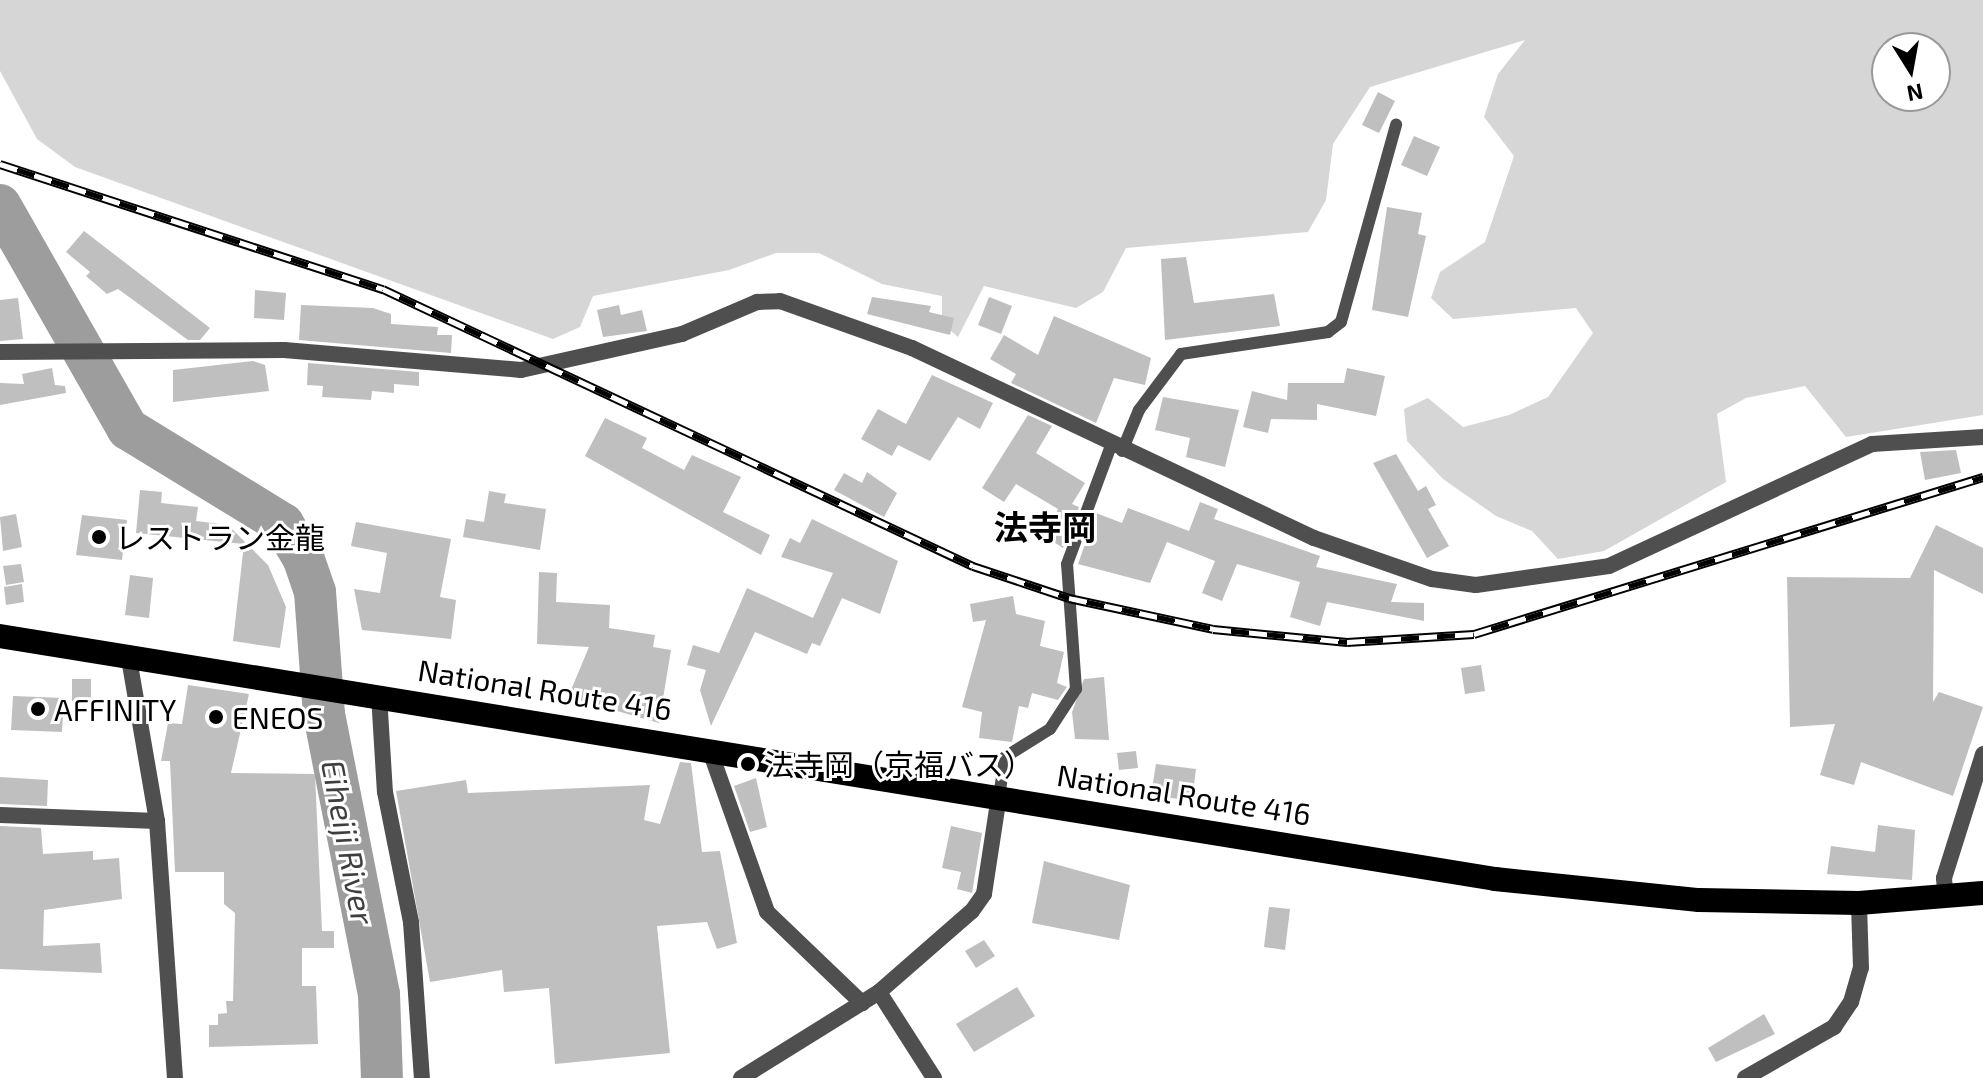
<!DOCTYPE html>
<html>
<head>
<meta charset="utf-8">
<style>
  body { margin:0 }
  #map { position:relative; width:1983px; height:1078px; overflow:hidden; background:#fff; font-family:"Exo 2","Noto Sans JP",sans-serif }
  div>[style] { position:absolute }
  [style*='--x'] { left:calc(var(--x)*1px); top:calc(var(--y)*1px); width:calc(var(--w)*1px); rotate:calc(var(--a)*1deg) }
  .green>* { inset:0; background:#d6d6d6 }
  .river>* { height:42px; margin:-21px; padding:0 21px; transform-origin:21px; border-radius:21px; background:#9d9d9d }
  .building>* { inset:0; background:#bfbfbf }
  .lane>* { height:12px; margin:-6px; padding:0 6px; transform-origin:6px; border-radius:6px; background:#4f4f4f }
  .street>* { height:16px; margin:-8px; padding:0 8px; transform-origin:8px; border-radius:8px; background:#4f4f4f }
  .highway>* { height:24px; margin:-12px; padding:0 12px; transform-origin:12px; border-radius:12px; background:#000 }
  .rail>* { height:9px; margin-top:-4.5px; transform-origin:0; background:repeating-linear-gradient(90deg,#fff 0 18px,#000 0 36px); box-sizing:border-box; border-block:2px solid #000 }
  .dots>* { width:22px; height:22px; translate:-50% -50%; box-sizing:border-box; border:4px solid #fff; border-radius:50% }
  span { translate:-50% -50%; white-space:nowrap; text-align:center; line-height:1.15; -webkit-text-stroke:6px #fff; paint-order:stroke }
  .poi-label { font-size:30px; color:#000 }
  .left { translate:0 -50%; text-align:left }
  .street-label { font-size:30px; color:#000 }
  .water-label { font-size:32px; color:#3e3e3e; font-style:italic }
  .quarter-label { font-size:34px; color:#000; font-weight:700 }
  .north { position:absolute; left:1871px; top:32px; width:80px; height:80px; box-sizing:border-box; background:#fff; border:2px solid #999; border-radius:50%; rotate:169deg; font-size:22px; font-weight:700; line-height:32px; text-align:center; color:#000 }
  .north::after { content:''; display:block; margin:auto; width:28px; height:36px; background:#000; clip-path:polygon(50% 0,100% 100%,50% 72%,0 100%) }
</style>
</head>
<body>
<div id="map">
  <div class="green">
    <div style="clip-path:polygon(evenodd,0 0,1983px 0,1983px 415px,1846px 437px,1805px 386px,1746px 398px,1717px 414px,1726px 482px,1604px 551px,1558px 559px,1532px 531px,1496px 516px,1443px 479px,1407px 441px,1404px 409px,1428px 398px,1463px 427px,1509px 415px,1548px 397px,1593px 333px,1576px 308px,1453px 319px,1431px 298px,1440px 272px,1485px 242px,1514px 156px,1484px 117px,1498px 74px,1525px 40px,1370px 87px,1333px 144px,1326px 200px,1308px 232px,1126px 248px,1103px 292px,1076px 308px,984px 286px,958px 337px,942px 323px,942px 296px,882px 284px,819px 253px,776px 253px,729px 270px,593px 296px,580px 327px,553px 339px,75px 167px,37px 139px,0 71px,0 0,1887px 48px,1935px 48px,1935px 96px,1887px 96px,1887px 48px)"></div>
  </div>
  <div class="river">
    <div style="--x:0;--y:205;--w:258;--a:60.3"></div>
    <div style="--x:128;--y:429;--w:182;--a:31.5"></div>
    <div style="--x:283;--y:524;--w:39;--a:59"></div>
    <div style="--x:303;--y:557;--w:37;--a:71"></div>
    <div style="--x:315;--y:592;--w:122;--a:85.8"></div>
    <div style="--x:324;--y:714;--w:285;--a:78.9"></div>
    <div style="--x:379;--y:994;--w:84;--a:88"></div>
  </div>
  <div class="building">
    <div style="clip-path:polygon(1378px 92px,1395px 101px,1379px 133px,1362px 125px)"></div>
    <div style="clip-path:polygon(1414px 136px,1440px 147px,1427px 176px,1401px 165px)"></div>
    <div style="clip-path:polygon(1387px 207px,1422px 213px,1418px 234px,1426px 236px,1408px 317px,1372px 310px)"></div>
    <div style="clip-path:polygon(84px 231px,210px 328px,200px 340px,188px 340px,118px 289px,107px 294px,86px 276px,90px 272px,66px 252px)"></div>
    <div style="clip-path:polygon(1186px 257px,1194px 303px,1274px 294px,1280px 326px,1165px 340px,1161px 259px)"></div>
    <div style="clip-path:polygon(255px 290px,286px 293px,284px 320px,254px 318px)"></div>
    <div style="clip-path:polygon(872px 297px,931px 306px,929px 312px,954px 318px,950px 335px,867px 314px)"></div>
    <div style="clip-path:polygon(989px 297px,1012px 306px,1001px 334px,978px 325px)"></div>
    <div style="clip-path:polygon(18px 298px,23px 339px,0 341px,0 300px)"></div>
    <div style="clip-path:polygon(301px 305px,373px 308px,391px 314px,391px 324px,438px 327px,437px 335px,452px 335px,451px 353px,299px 340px)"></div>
    <div style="clip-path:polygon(619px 305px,621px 315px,642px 310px,647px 331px,603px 337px,597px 310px)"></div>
    <div style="clip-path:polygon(1054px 316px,1151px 358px,1145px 385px,1114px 378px,1096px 423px,1011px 383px,1016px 374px,990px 359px,1004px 335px,1038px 355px)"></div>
    <div style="clip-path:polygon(253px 361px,265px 365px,269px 391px,173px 402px,173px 370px)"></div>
    <div style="clip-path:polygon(308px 363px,419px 372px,419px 386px,394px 384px,394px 393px,372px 391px,371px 400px,322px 397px,323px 386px,307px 385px)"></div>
    <div style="clip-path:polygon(52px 368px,55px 385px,65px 386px,66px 393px,0 405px,0 383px,24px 384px,22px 374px)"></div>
    <div style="clip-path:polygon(1347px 368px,1385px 376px,1376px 416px,1317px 404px,1317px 420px,1271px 419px,1268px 433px,1243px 427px,1252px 391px,1287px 400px,1288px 383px,1344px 383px)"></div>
    <div style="clip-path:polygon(932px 375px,993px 403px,980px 429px,958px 417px,930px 461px,898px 445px,892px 456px,861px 439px,878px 409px,906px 424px)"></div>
    <div style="clip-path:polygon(1163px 397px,1239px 410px,1225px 467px,1186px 457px,1190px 438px,1155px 430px)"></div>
    <div style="clip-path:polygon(1028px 415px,1052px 426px,1036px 453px,1085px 483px,1072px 504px,1079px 507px,1063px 548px,1046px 537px,1058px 509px,1016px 484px,1004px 502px,982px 488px)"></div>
    <div style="clip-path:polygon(605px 418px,647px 438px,642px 448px,684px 470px,692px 455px,741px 477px,723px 512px,770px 535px,761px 555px,585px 456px)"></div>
    <div style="clip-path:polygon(1956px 450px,1961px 473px,1925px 480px,1920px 452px)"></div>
    <div style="clip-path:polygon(1396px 454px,1418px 491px,1426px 486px,1436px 505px,1428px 509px,1449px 546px,1427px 558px,1373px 463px)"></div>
    <div style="clip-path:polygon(867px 472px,897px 493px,884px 517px,834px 490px,844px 473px,862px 483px)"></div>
    <div style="clip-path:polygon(140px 490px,162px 492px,161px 503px,198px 507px,196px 521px,228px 525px,268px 565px,286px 607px,280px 648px,233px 641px,244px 544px,136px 533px)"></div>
    <div style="clip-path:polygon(489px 491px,506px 494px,504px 503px,546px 509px,540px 550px,463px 537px,466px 519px,484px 522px)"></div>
    <div style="clip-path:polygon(1200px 502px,1218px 509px,1214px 519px,1320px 556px,1316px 567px,1397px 584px,1391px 602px,1424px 603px,1424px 621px,1327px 602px,1320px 626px,1290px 617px,1300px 582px,1237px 564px,1222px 601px,1202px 593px,1215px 561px,1167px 542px,1150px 583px,1078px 564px,1096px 513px,1122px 523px,1128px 508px,1189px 531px)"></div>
    <div style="clip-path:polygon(16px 514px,22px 547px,3px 551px,0 517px)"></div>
    <div style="clip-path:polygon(82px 515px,127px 520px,122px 560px,76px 555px)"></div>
    <div style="clip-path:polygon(812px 519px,898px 561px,880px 614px,842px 598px,820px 646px,812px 643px,807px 654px,755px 632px,711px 726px,700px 690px,706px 670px,687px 665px,693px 645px,719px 653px,747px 588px,813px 618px,833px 573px,781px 557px,790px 538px,800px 543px)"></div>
    <div style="clip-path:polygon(356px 522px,451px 539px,440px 597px,456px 600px,451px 639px,362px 630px,354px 589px,380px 593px,387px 553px,351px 546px)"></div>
    <div style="clip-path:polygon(1936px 525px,1983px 548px,1983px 594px,1934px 570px,1933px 702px,1939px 692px,1983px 707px,1953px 796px,1861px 762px,1854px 785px,1820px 775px,1835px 724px,1790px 727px,1787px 577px,1910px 578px)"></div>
    <div style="clip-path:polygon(21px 564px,24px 582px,6px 585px,3px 566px)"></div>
    <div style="clip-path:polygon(539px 572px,557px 573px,556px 602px,610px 605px,609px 628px,655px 635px,653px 647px,671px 650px,659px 723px,568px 697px,589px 647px,537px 644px)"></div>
    <div style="clip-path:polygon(130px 575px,153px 578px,149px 618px,125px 615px)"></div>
    <div style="clip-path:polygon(22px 584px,24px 602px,6px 605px,4px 587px)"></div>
    <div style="clip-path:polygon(1013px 596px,1016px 614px,1045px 621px,1040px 646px,1064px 652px,1057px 683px,1067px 687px,1058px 700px,1032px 693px,1028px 708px,1019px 706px,1012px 742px,979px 738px,982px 712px,962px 707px,986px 620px,973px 622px,970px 604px)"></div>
    <div style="clip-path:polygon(1481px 665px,1485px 691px,1465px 694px,1461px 668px)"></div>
    <div style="clip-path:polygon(1104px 677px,1109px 740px,1075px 739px,1072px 712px,1084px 679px)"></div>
    <div style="clip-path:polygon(72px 679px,91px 679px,91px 701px,72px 701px)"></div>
    <div style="clip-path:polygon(188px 685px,249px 694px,231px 773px,315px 774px,322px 931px,334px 931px,334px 948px,302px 948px,302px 986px,316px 986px,318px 1044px,209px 1047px,209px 1025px,218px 1025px,218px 1014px,227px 1013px,226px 1001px,233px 1001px,235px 913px,224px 904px,224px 872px,175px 872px,170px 761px,161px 761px,168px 723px,182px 724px)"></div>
    <div style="clip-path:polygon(13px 696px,64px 698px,62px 732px,11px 730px)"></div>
    <div style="clip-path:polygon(1136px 751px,1138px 768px,1119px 770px,1117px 753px)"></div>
    <div style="clip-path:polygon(680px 762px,691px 763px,702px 852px,720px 851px,737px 943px,717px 949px,707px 922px,657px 926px,670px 1053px,555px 1064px,549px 988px,504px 992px,502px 970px,430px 982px,396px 791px,466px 780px,468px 793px,650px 785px,644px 820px,660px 824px)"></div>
    <div style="clip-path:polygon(1156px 764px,1196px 769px,1192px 801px,1151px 795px)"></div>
    <div style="clip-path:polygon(0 777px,48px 780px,47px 806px,0 804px)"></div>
    <div style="clip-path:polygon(756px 778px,767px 827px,750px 832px,734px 786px)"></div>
    <div style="clip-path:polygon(1878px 825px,1915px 830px,1912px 880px,1827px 874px,1831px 846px,1875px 852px)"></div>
    <div style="clip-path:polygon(0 826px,41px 828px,43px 854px,93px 851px,93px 860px,119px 858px,122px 899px,44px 910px,43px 946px,100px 943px,102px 973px,0 969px)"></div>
    <div style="clip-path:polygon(951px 826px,982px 833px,972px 893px,957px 889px,961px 872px,942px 868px)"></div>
    <div style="clip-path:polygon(1044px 861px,1130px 885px,1119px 940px,1032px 923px)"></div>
    <div style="clip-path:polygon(1269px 907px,1290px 909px,1285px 950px,1264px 947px)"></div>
    <div style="clip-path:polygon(984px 940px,995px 956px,976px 968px,965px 951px)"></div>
    <div style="clip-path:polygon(1017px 987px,1035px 1016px,974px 1052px,956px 1024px)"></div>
    <div style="clip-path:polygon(1764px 1014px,1775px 1034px,1716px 1062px,1708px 1048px)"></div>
  </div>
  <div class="lane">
    <div style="--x:1122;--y:451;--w:44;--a:-67.5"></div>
    <div style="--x:1139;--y:410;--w:70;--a:-53.1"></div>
    <div style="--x:1181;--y:354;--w:149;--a:-8.5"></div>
    <div style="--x:1328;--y:332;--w:16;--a:-38"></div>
    <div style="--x:1341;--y:322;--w:205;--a:-74.4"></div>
    <div style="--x:999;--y:796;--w:39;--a:-81"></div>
    <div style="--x:1005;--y:757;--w:53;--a:-31.9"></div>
    <div style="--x:1050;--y:729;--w:48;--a:-57"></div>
    <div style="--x:1076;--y:689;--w:125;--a:-94.1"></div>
    <div style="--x:1067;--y:564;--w:126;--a:-69.6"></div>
  </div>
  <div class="street">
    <div style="--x:0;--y:352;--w:284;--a:-0.4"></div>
    <div style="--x:284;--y:350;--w:238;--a:4.8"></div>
    <div style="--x:521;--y:370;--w:165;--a:-12.6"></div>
    <div style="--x:682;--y:334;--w:82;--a:-23.1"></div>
    <div style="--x:757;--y:302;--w:23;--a:-2"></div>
    <div style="--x:780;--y:301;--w:140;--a:19.6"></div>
    <div style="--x:912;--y:348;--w:445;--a:25.3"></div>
    <div style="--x:1314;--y:538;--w:125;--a:19.2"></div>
    <div style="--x:1432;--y:579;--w:44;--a:7.8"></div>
    <div style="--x:1476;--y:585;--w:134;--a:-8.1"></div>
    <div style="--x:1609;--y:566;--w:290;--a:-24.9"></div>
    <div style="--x:1872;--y:444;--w:111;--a:-3.6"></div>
    <div style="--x:128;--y:653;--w:170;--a:80.2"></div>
    <div style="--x:157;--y:821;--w:258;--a:86"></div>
    <div style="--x:379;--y:695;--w:97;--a:86.5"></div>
    <div style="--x:385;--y:792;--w:133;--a:78.7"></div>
    <div style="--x:411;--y:922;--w:156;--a:86"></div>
    <div style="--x:709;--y:748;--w:174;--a:70.5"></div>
    <div style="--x:767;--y:912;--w:132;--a:43.8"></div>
    <div style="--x:0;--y:815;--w:157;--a:2.2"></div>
    <div style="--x:1946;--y:898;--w:20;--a:-96"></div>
    <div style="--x:1944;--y:878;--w:130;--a:-72.5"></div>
    <div style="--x:879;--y:992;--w:102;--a:57.4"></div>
    <div style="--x:741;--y:1078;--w:163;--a:-31.9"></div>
    <div style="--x:879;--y:992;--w:123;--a:-41.1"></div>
    <div style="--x:972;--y:911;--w:21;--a:-55"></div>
    <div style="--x:984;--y:894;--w:99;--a:-81.3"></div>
    <div style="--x:1745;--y:1078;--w:103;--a:-29.8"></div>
    <div style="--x:1834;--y:1027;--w:30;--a:-56"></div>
    <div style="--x:1851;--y:1002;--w:35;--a:-74"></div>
    <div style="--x:1861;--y:968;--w:65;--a:-91.8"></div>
  </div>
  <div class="highway">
    <div style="--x:0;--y:636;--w:1515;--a:9.23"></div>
    <div style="--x:1495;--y:879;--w:205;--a:5.9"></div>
    <div style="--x:1699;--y:900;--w:160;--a:1.1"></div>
    <div style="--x:1859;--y:903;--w:124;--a:-4.6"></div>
  </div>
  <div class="rail">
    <div style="--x:0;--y:164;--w:403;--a:18.1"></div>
    <div style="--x:383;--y:289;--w:652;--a:25.15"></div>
    <div style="--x:973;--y:566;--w:101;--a:18.4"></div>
    <div style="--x:1069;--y:598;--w:147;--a:12.1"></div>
    <div style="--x:1213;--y:629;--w:135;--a:5.5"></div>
    <div style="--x:1347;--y:642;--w:127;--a:-3.6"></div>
    <div style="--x:1474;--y:634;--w:533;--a:-17.14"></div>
  </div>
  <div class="dots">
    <div style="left:99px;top:537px;background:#000"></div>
    <div style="left:38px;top:709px;background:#000"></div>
    <div style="left:216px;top:717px;background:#000"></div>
    <div style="left:748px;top:764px;background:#000"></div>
  </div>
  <div class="poi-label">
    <span class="left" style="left:115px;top:537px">レストラン金龍</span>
    <span class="left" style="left:54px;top:709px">AFFINITY</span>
    <span class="left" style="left:232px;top:717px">ENEOS</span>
    <span class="left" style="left:764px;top:764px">法寺岡（京福バス）</span>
  </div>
  <div class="street-label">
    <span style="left:545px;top:689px;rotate:9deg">National Route 416</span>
    <span style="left:1184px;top:794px;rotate:9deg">National Route 416</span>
  </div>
  <div class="water-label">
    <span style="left:349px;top:842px;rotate:79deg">Eiheiji River</span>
  </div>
  <div class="quarter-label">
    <span style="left:1045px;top:527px">法寺岡</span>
  </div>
  <div class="north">N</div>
</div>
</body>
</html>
